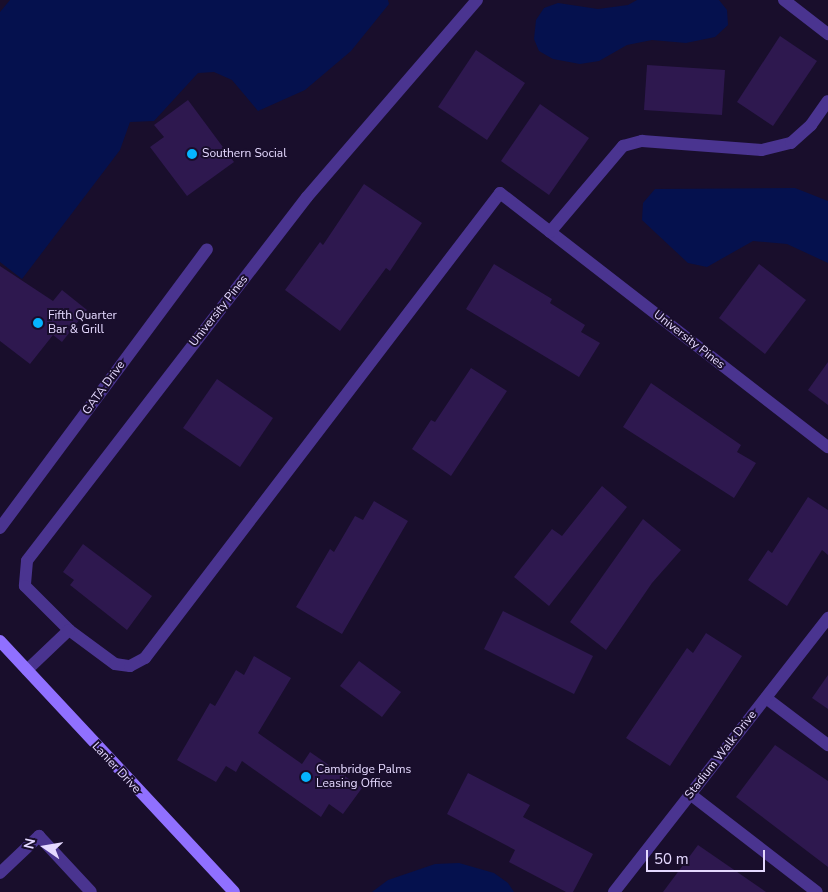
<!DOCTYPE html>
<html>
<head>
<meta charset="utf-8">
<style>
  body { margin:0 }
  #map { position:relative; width:828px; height:892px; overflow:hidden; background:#190e2c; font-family:"Nunito Sans",sans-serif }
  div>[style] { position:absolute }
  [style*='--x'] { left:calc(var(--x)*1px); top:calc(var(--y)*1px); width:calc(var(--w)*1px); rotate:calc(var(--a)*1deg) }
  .water>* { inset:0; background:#05114e }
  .building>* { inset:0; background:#2e184f }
  .street>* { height:12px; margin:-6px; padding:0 6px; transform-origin:6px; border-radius:6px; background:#4a3490 }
  .secondary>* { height:12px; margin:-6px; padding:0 6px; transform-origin:6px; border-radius:6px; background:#9070ff }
  .dots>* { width:14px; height:14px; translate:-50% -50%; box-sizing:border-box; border:2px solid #190e2c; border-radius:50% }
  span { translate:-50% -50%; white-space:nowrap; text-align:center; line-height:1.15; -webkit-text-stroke:4px #190e2c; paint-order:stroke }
  .poi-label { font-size:12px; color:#e5d9ff }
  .left { translate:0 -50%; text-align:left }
  .street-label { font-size:12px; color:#e5d9ff }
  .north { position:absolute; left:20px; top:822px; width:50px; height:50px; -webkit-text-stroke:4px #190e2c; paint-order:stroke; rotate:283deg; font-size:14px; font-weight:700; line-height:20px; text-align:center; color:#e5d9ff }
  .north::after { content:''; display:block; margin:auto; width:18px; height:22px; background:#e5d9ff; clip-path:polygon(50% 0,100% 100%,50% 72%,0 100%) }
  .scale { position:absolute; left:646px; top:850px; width:119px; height:22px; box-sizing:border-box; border:2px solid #e5d9ff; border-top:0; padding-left:6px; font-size:15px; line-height:18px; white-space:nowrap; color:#e5d9ff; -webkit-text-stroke:4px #190e2c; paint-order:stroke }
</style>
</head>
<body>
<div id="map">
  <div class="water">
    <div style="clip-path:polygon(10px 0,388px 0,389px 4px,351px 51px,305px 90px,258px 111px,232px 80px,214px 72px,198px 73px,154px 121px,130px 122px,120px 150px,22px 279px,0 262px,0 12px)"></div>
    <div style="clip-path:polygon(637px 0,719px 0,727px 10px,728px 25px,715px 37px,686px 43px,652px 40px,627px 45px,599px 61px,580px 64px,553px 59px,539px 51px,534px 39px,536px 20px,544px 8px,558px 3px,598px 9px,628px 5px)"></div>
    <div style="clip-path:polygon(795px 188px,828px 201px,828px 263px,787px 244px,753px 241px,707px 267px,688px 263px,642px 220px,643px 203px,655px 189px)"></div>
    <div style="clip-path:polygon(459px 863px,494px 873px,508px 883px,514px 892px,372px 892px,388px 880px,435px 864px)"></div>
  </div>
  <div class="building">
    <div style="clip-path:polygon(780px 36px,817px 61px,773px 126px,737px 102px)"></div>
    <div style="clip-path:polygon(476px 50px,525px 83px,487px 140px,438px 107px)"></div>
    <div style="clip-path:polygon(647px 65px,725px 70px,722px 115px,644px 110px)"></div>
    <div style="clip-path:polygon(188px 100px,234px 162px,187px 196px,150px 147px,164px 137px,154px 125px)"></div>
    <div style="clip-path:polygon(540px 104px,589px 138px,549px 195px,501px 161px)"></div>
    <div style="clip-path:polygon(364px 184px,422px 223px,390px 271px,386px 268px,340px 331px,285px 290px,320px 242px,323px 245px)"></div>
    <div style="clip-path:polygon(494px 264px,552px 299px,550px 303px,585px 325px,581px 332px,600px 343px,579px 377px,466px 309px)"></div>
    <div style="clip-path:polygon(759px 264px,806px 300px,765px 354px,719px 318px)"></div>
    <div style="clip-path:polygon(0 266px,53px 301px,62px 290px,87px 310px,62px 342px,53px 335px,30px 364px,0 341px)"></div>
    <div style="clip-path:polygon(828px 362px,828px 405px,808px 390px)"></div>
    <div style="clip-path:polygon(471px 368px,507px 391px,451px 476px,412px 449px,431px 420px,435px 422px)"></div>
    <div style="clip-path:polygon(217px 379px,273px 418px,240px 467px,183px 428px)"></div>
    <div style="clip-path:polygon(651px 383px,741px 445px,737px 452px,756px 463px,734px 498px,623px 427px)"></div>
    <div style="clip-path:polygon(602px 486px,627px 507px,549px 606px,514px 577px,552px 529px,562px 536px)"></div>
    <div style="clip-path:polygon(808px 497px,828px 510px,828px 555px,822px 550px,787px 606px,748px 580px,768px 550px,772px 553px)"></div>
    <div style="clip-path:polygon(374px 501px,408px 521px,342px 634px,296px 607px,330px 549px,334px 552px,355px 516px,363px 520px)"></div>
    <div style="clip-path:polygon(643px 519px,681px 550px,652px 583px,606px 650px,570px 622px)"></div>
    <div style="clip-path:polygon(83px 544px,152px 596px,127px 630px,70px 585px,74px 580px,63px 572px)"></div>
    <div style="clip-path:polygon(503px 611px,593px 656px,574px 694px,484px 649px)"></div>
    <div style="clip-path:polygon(706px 633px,742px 656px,670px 766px,626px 738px,687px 648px,693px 653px)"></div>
    <div style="clip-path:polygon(254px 656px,291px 678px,258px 733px,302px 764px,310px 752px,362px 788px,343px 814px,329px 804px,321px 817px,242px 761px,236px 772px,226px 766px,216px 782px,177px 760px,210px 703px,215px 706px,236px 670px,244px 675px)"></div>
    <div style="clip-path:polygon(359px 661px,401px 692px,382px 717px,340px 686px)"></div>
    <div style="clip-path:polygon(828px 675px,828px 709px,812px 698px)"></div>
    <div style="clip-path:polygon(775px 745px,828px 781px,828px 867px,736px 797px)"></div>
    <div style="clip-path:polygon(468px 773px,530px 805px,523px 817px,593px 854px,573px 892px,566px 892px,509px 862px,515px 850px,447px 814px)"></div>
    <div style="clip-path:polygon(698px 845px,766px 892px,663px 892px)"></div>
  </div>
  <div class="street">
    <div style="--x:477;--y:0;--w:260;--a:130.8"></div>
    <div style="--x:307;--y:197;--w:459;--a:127.6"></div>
    <div style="--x:27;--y:561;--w:25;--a:95"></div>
    <div style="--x:25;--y:586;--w:62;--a:45"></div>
    <div style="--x:69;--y:630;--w:57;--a:36.5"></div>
    <div style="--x:115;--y:664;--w:15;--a:8"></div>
    <div style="--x:130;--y:666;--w:17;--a:-28"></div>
    <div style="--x:145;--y:658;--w:585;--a:-52.64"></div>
    <div style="--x:500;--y:193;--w:415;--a:37.8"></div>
    <div style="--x:784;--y:0;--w:56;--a:37.7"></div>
    <div style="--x:550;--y:232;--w:113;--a:-49.7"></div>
    <div style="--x:623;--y:146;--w:20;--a:-15"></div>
    <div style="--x:642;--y:141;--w:120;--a:4.3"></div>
    <div style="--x:762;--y:150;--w:30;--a:-14"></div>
    <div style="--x:791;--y:143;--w:27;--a:-42"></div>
    <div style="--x:811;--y:125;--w:29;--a:-55"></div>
    <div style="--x:0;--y:528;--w:347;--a:-53.4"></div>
    <div style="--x:27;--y:670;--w:58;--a:-43.6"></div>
    <div style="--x:766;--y:698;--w:78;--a:37.2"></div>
    <div style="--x:690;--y:794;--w:160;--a:37.7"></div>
    <div style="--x:0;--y:873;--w:54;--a:-43.5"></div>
    <div style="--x:39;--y:836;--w:76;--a:47.1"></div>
    <div style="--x:614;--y:892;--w:348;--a:-52"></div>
  </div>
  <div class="secondary">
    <div style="--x:0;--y:641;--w:343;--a:47"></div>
  </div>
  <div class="dots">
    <div style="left:192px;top:154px;background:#05b4ff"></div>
    <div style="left:38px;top:323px;background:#05b4ff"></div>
    <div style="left:306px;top:777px;background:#05b4ff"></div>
  </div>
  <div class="poi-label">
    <span class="left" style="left:202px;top:154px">Southern Social</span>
    <span class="left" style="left:48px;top:323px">Fifth Quarter<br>Bar &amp; Grill</span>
    <span class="left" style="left:316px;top:777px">Cambridge Palms<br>Leasing Office</span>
  </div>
  <div class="street-label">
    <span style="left:219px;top:311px;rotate:-52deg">University Pines</span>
    <span style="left:689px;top:340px;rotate:38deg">University Pines</span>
    <span style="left:104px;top:388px;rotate:-54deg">GATA Drive</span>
    <span style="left:721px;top:755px;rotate:-52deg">Stadium Walk Drive</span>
    <span style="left:116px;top:768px;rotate:47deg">Lanier Drive</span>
  </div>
  <div class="north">N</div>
  <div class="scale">50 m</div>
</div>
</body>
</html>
